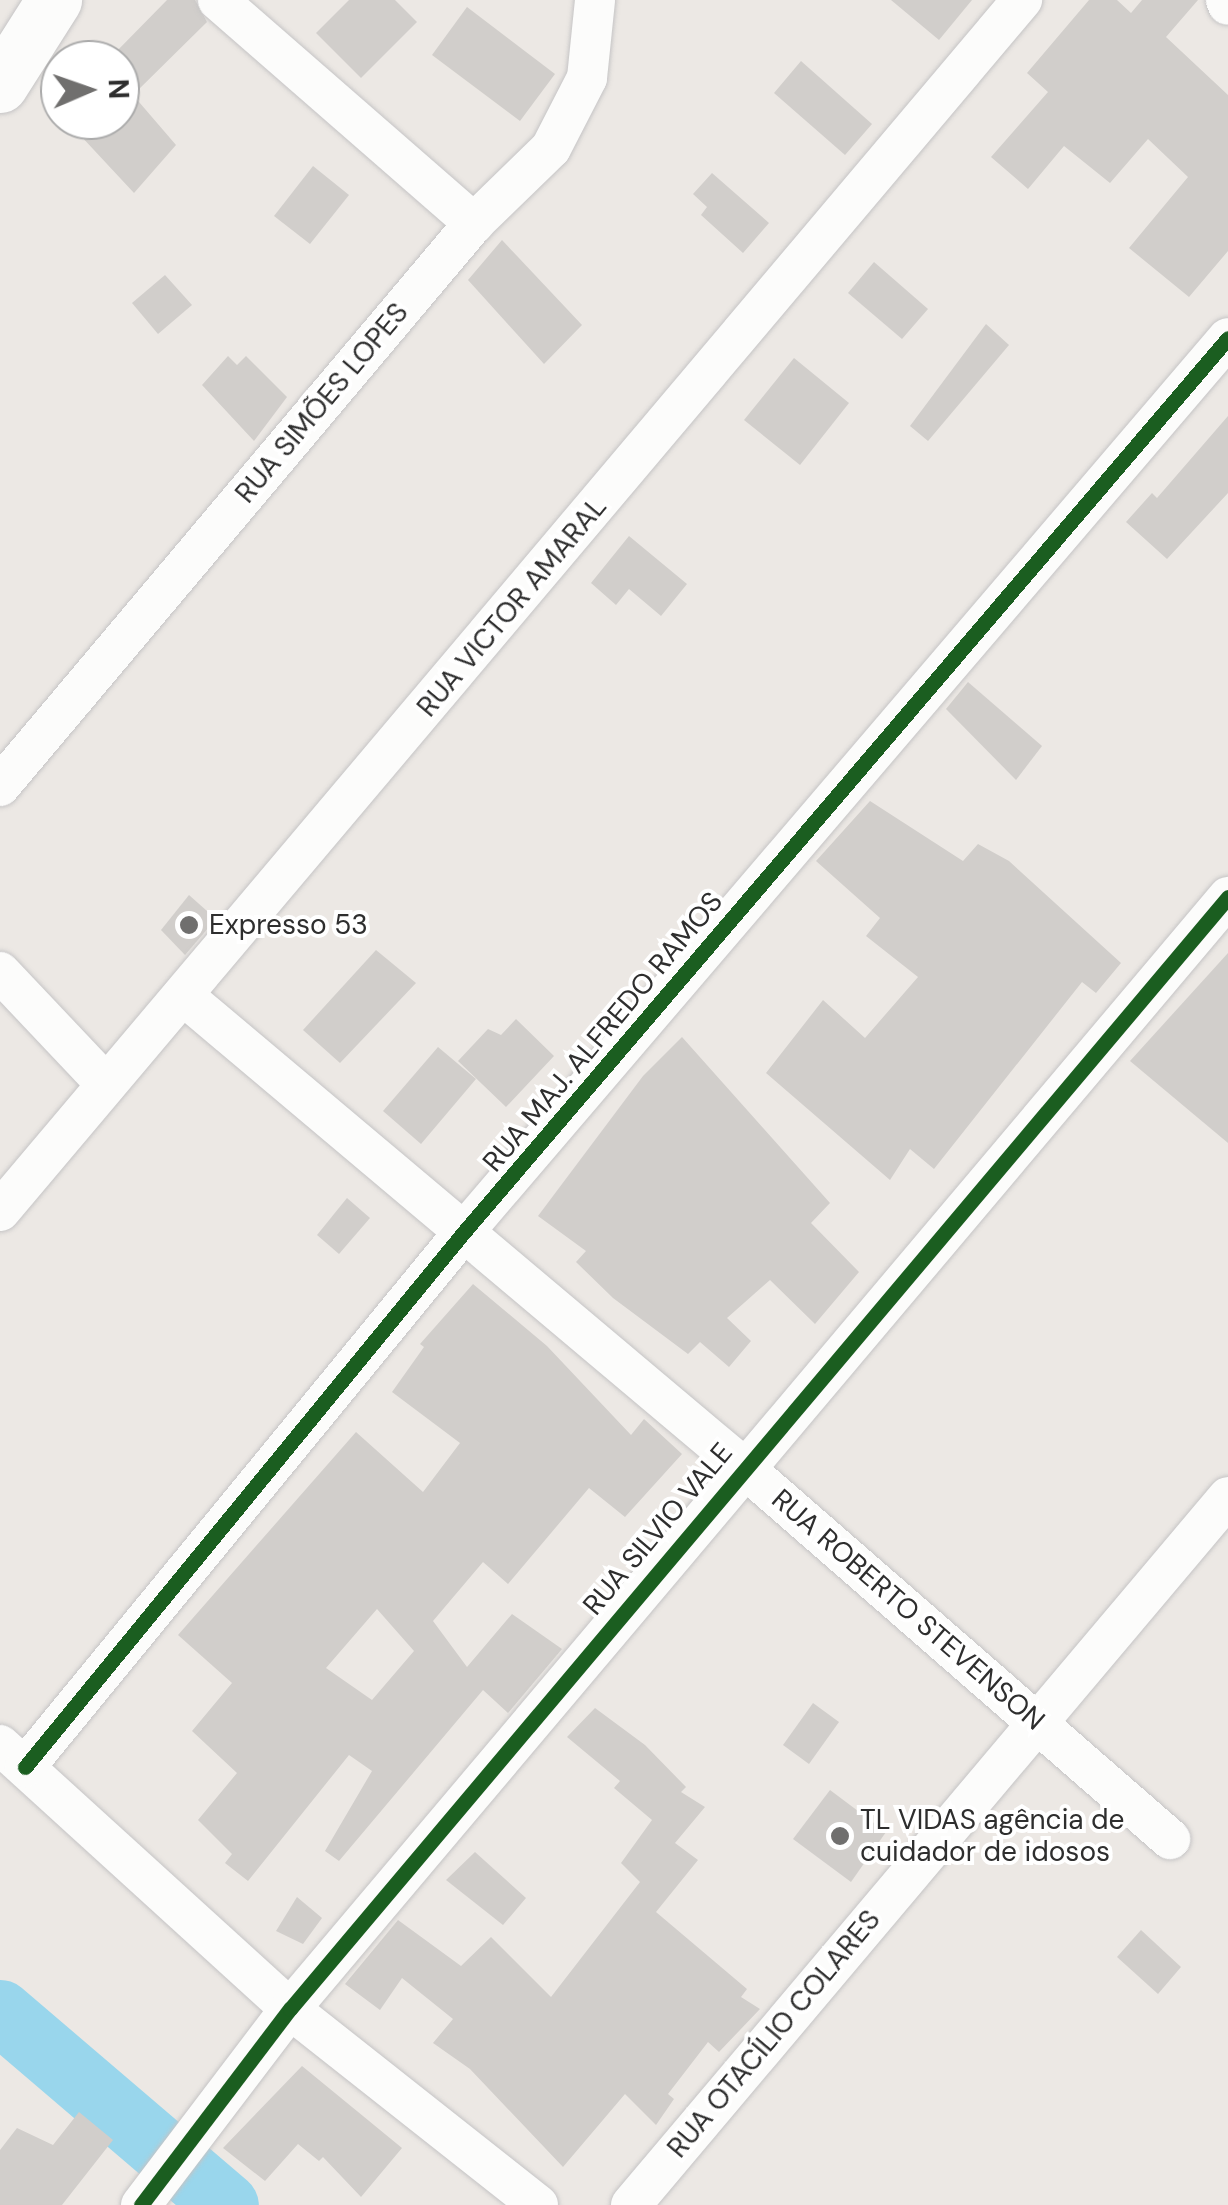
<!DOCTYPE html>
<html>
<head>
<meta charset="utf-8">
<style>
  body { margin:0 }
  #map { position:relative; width:1228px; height:2205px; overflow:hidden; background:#ece8e4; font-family:"DM Sans",sans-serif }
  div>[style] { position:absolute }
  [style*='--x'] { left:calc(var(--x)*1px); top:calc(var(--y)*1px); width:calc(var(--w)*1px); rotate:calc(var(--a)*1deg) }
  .river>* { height:65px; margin:-32.5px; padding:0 32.5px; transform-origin:32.5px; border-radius:32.5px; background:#99d6ec }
  .building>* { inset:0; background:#d1cecb }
  .roads { filter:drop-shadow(0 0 2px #c5c4c5) drop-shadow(0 0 2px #c5c4c5) }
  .street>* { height:40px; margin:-20px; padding:0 20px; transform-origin:20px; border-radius:20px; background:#fcfcfb }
  .secondary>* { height:55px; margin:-27.5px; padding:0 27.5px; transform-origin:27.5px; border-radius:27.5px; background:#fcfcfb }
  .cycleway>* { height:15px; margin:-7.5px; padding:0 7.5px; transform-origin:7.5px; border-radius:7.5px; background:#1b5e20 }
  .dots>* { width:28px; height:28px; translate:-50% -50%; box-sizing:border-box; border:5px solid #fff; border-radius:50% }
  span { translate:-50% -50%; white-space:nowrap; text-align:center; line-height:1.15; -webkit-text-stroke:8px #fff; paint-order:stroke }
  .street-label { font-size:28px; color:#2e2e2e }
  .poi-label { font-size:28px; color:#2e2e2e }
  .left { translate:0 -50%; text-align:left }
  .north { position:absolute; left:40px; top:40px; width:100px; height:100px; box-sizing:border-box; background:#fff; border:2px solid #ababab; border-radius:50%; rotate:88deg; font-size:28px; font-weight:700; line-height:40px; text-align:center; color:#2e2e2e }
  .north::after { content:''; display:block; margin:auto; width:35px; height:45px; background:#706f6e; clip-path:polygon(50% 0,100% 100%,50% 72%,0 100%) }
</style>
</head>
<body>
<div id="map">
  <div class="river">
    <div style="--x:0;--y:2012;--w:297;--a:40.5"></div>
  </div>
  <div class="building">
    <div style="clip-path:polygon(167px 0,195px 0,207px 22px,133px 95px,176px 145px,134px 193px,66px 120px,120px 120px,120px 60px,114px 54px)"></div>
    <div style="clip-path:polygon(349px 0,395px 0,417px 22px,361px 78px,316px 33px)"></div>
    <div style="clip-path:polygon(891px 0,972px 0,939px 40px)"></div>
    <div style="clip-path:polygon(1089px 0,1117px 0,1131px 13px,1142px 0,1198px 0,1166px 37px,1228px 95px,1228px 251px,1189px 297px,1129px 248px,1188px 177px,1148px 139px,1110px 183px,1064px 146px,1028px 189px,991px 157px,1048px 92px,1027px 73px)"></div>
    <div style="clip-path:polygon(467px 7px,555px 74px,520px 121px,432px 55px)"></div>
    <div style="clip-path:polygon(801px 61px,872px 124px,845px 155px,774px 93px)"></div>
    <div style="clip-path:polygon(313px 166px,349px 195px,310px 244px,274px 216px)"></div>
    <div style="clip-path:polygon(712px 173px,769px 223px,743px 253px,701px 215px,707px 207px,693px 194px)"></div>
    <div style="clip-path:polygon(502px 240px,582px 325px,544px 364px,468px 280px)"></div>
    <div style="clip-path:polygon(874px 262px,928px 309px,902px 339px,848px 293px)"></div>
    <div style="clip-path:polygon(165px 275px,192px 305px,158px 334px,132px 303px)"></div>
    <div style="clip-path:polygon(986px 324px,1009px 345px,928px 441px,910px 426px)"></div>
    <div style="clip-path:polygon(228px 356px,237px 365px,246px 356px,287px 397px,254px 441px,202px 385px)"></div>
    <div style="clip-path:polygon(794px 358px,849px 403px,800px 465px,744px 420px)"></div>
    <div style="clip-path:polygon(1228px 416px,1228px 493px,1167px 559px,1126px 522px,1152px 493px,1157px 498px)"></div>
    <div style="clip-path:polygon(629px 536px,687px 584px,661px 616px,629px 589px,616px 605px,591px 583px)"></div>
    <div style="clip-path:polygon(968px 682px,1042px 746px,1016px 780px,946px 709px)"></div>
    <div style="clip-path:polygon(870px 801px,963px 861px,978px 844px,1009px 861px,1121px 963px,1096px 993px,1082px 982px,934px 1169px,910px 1149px,890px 1180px,766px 1073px,823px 1000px,865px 1038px,918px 977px,866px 936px,880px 918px,816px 861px)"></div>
    <div style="clip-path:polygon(189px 895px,216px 919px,185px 955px,161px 930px)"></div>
    <div style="clip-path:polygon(376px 950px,416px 983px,340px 1063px,303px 1030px)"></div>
    <div style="clip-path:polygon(1228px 953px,1228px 1143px,1130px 1061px)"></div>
    <div style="clip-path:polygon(516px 1019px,554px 1056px,506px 1107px,458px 1061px,488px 1029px,501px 1035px)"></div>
    <div style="clip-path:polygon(682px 1037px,830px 1203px,811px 1223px,859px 1272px,815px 1324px,770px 1280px,727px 1318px,751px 1341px,729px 1367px,700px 1342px,688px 1354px,613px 1298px,576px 1262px,586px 1251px,538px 1216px,643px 1076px)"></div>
    <div style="clip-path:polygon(438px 1047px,476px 1079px,421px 1144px,383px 1111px)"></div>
    <div style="clip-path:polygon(347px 1198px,370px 1218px,339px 1254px,317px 1235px)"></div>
    <div style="clip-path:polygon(evenodd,473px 1284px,547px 1346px,631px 1435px,644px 1419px,682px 1454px,625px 1517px,589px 1488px,508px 1584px,483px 1562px,433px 1621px,467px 1667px,512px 1614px,562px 1649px,508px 1713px,483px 1690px,339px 1861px,325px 1851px,372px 1771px,349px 1755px,248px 1881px,225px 1863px,232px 1854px,198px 1820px,237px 1773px,192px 1731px,232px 1683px,178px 1635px,356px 1432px,423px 1492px,460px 1443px,392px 1392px,424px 1347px,420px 1344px,473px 1284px,377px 1609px,414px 1651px,372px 1700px,326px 1668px,377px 1609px)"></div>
    <div style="clip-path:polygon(813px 1703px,839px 1722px,809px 1764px,783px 1745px)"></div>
    <div style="clip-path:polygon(595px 1708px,645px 1745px,686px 1787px,681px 1792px,705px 1807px,675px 1843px,698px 1860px,656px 1912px,747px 1989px,741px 1997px,760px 2009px,719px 2052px,708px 2042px,668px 2094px,674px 2099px,656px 2125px,625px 2094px,563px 2167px,470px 2069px,433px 2043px,453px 2019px,402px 1978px,380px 2010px,345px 1984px,398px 1920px,461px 1966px,491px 1937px,551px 1997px,640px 1882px,621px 1863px,652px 1820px,614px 1788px,620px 1781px,567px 1737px)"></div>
    <div style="clip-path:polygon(830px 1790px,886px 1832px,851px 1882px,793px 1839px)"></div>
    <div style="clip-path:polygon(475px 1852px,526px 1898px,503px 1925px,446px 1880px)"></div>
    <div style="clip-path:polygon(297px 1897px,322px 1918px,303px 1944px,276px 1931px)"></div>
    <div style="clip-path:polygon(1141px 1930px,1181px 1967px,1158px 1994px,1117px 1957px)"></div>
    <div style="clip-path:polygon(302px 2066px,402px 2148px,361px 2197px,323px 2157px,319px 2161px,298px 2144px,265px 2181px,223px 2148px)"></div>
    <div style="clip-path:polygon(79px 2112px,113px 2140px,62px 2205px,0 2205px,0 2150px,17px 2128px,53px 2145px)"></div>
  </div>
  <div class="roads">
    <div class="street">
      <div style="--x:218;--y:0;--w:340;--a:41.1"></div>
      <div style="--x:1226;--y:0;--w:5;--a:68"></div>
      <div style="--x:0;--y:786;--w:736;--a:-49.91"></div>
      <div style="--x:474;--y:223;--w:107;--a:-44.2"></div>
      <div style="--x:551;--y:148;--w:79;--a:-62.8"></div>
      <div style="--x:587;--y:78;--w:78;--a:-84.1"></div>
      <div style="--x:0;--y:972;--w:154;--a:46.6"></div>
      <div style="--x:185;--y:997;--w:728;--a:40.1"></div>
      <div style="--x:742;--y:1466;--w:568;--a:41.07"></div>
      <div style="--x:0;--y:1211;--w:1585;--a:-49.84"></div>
      <div style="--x:0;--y:1745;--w:392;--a:42.3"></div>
      <div style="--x:290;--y:2009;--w:316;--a:38.3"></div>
      <div style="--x:25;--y:1767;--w:691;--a:-50.64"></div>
      <div style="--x:463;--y:1233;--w:1177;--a:-49.48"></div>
      <div style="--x:141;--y:2205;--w:246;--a:-52.8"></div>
      <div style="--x:290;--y:2009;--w:1455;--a:-49.85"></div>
      <div style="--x:631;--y:2205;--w:926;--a:-49.86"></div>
    </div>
    <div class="secondary">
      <div style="--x:0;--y:85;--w:101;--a:-57.6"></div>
    </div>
  </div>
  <div class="cycleway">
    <div style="--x:25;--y:1767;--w:691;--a:-50.64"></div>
    <div style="--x:463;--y:1233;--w:1177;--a:-49.48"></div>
    <div style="--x:141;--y:2205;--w:246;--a:-52.8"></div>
    <div style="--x:290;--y:2009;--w:1455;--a:-49.85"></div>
  </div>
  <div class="dots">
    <div style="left:189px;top:925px;background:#706f6e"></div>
    <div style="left:840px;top:1836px;background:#706f6e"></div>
  </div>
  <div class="street-label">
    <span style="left:322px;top:403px;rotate:-50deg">RUA SIMÕES LOPES</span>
    <span style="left:512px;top:607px;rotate:-50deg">RUA VICTOR AMARAL</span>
    <span style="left:603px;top:1032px;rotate:-50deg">RUA MAJ. ALFREDO RAMOS</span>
    <span style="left:658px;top:1529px;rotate:-50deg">RUA SILVIO VALE</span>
    <span style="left:908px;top:1610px;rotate:41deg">RUA ROBERTO STEVENSON</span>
    <span style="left:774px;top:2034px;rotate:-50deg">RUA OTACÍLIO COLARES</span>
  </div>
  <div class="poi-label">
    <span class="left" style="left:209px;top:925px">Expresso 53</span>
    <span class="left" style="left:860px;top:1836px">TL VIDAS agência de<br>cuidador de idosos</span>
  </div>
  <div class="north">N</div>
</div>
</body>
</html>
